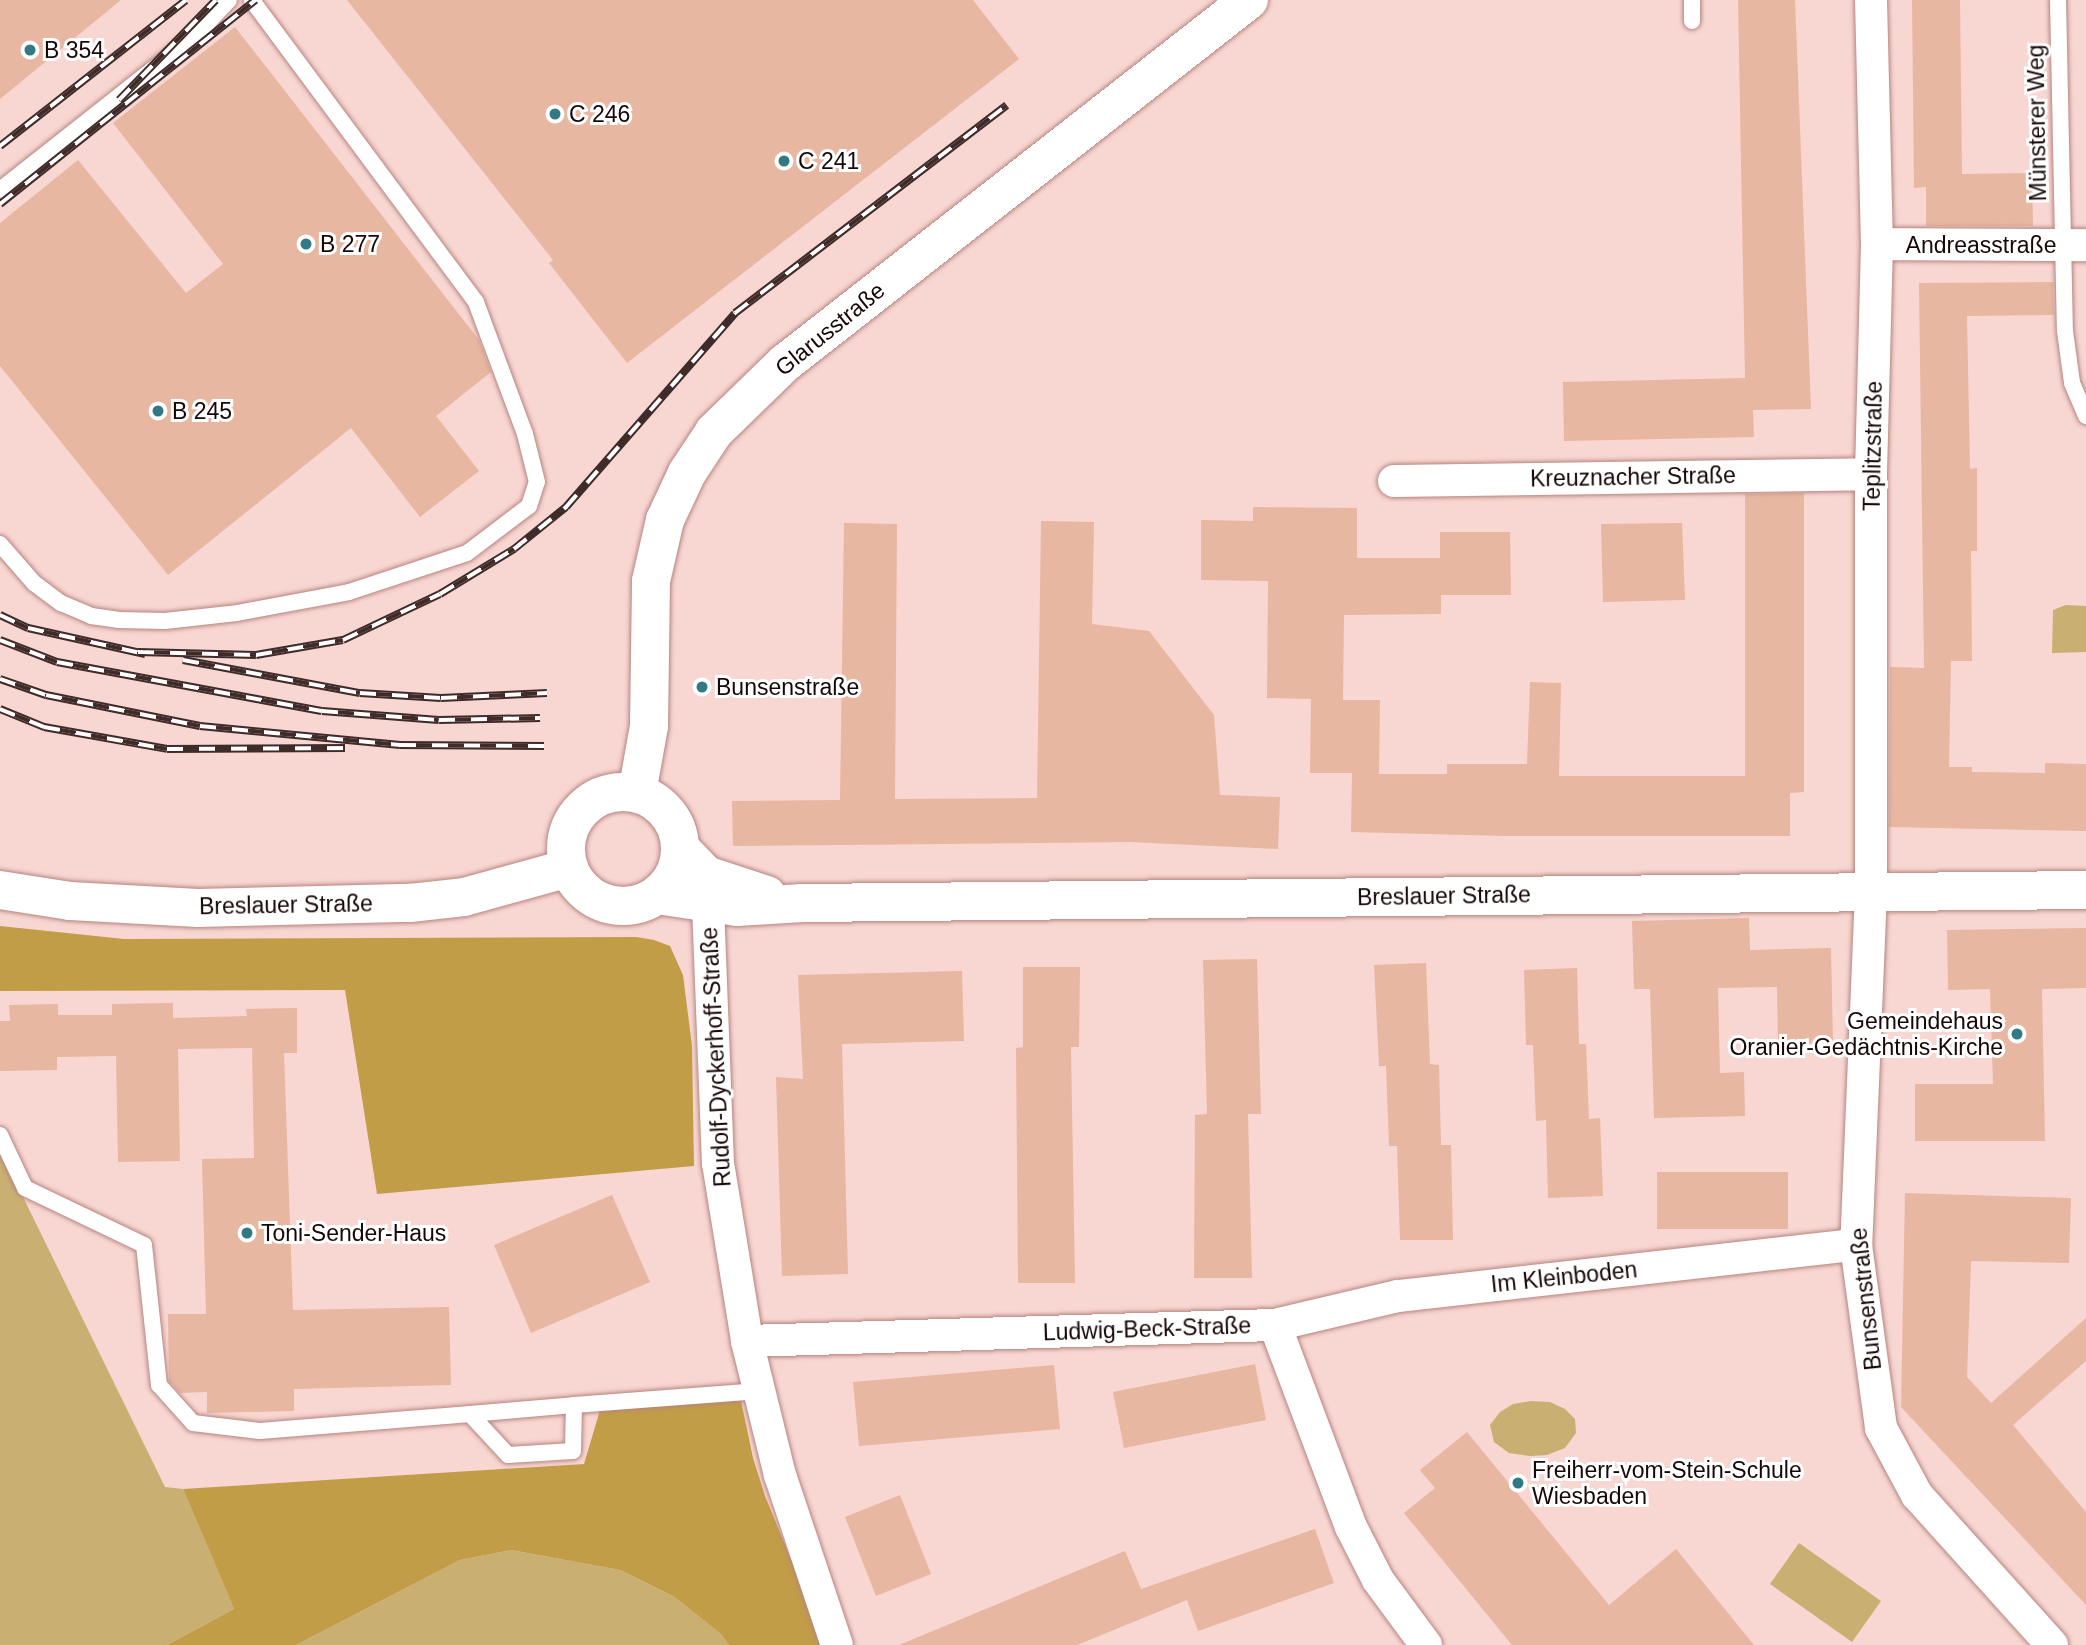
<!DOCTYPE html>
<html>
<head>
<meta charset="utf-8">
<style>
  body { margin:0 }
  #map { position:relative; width:2086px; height:1645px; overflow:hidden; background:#f8d6d2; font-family:Arial,sans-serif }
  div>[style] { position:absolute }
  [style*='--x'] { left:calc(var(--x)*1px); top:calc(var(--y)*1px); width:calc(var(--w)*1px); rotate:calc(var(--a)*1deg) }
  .green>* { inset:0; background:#caaf72 }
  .forest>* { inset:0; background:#c29d47 }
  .building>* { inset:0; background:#e7b7a1 }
  .roads { filter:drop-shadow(0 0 2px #b7847f) drop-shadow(0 0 2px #b7847f) }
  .service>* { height:16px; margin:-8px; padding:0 8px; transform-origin:8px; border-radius:8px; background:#fff }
  .minor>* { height:32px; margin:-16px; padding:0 16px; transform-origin:16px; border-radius:16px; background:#fff }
  .tertiary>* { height:38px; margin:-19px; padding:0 19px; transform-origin:19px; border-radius:19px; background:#fff }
  .tertiary>.ring { margin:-19px; padding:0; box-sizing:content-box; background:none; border:38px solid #fff; border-radius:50% }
  .rail>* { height:8px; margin-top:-4px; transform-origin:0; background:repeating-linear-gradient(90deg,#fff 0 16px,#3f2b29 0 32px); box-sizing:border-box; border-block:2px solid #3f2b29 }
  .dots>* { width:19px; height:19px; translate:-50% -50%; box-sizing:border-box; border:4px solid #fff; border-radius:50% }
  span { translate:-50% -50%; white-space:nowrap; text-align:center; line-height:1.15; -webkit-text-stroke:6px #fff; paint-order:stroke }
  .poi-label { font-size:23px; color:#180706 }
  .left { translate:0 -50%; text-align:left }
  .right { translate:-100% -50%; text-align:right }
  .street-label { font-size:23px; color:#180706 }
</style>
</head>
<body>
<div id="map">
  <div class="green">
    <div style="clip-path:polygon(2066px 605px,2086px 606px,2086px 652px,2052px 653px,2053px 610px)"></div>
    <div style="clip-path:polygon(0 1150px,165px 1487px,183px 1489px,234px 1609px,167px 1645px,0 1645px)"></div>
    <div style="clip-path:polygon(1531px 1401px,1550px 1402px,1565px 1409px,1575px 1419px,1576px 1433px,1565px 1448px,1547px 1455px,1530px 1456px,1509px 1453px,1494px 1442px,1490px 1425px,1500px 1412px,1513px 1404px)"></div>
    <div style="clip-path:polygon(1799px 1543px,1881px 1601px,1852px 1642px,1770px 1584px)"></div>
    <div style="clip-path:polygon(511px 1550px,620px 1570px,673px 1596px,721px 1634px,729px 1645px,296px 1645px,460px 1560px)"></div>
  </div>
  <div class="forest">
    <div style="clip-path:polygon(0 926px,124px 939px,636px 937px,654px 940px,670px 946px,683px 975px,692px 1046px,694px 1166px,377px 1194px,345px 990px,0 991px)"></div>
    <div style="clip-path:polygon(740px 1396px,753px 1458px,765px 1496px,826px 1645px,729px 1645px,721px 1634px,673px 1596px,620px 1570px,511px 1550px,460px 1560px,296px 1645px,167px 1645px,234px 1609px,183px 1489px,584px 1464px,600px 1410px)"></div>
  </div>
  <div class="building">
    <div style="clip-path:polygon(0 0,121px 0,0 99px)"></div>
    <div style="clip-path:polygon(347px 0,973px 0,1019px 59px,627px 363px,549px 263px,553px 260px)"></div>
    <div style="clip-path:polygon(1738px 0,1795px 0,1811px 409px,1753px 410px,1754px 437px,1564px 441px,1563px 382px,1745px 378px)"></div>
    <div style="clip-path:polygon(1912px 0,1960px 0,1962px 174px,2032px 173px,2033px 226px,1926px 226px,1926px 187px,1914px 188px)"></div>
    <div style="clip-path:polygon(235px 27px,479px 340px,491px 372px,436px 416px,479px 471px,420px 517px,351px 428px,168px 575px,0 366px,0 223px,78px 160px,186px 293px,223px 264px,113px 123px)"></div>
    <div style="clip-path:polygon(2053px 282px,2054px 315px,1967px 316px,1970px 469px,1977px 468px,1977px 551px,1971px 551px,1972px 661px,1951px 661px,1949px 767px,1972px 767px,1972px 772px,2045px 773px,2045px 763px,2086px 764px,2086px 831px,1889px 827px,1890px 667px,1924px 668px,1919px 283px)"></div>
    <div style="clip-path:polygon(1804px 493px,1804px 792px,1790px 793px,1790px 836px,1505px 836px,1351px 832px,1352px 773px,1310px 773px,1311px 699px,1267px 698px,1268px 581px,1201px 580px,1201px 520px,1253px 521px,1253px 507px,1357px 508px,1357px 558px,1440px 558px,1440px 532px,1510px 532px,1511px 595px,1441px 595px,1441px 614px,1344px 615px,1343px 700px,1380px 700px,1379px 774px,1447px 774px,1447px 764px,1527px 764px,1530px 682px,1561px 683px,1559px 776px,1745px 776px,1745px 494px)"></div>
    <div style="clip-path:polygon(1041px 521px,1094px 522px,1092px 624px,1149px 631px,1214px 715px,1220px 795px,1280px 797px,1278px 849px,1130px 842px,733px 846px,732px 801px,840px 800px,844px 523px,897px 524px,895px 799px,1037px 798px)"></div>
    <div style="clip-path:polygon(1682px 523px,1685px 600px,1603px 602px,1601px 524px)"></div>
    <div style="clip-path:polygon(1749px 918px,1750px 950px,1831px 948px,1833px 1043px,1778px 1044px,1777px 987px,1718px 988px,1720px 1073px,1744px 1072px,1745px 1116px,1654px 1118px,1650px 989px,1634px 989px,1632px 921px)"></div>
    <div style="clip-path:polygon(2086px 928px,2086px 988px,2042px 989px,2045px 1141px,1915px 1141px,1915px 1084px,1993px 1084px,1990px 989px,1948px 990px,1947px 930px)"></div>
    <div style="clip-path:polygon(1257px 959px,1261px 1114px,1248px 1114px,1252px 1278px,1194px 1278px,1195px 1115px,1207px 1114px,1203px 960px)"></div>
    <div style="clip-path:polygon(1426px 963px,1430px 1064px,1439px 1065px,1441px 1145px,1451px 1145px,1453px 1240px,1400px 1240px,1397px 1146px,1389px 1146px,1386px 1066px,1379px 1066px,1374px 965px)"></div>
    <div style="clip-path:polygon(1023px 967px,1080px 967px,1079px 1047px,1071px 1047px,1075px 1283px,1018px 1283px,1016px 1048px,1023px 1047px)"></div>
    <div style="clip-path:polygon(1577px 968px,1579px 1044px,1586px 1044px,1589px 1119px,1600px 1118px,1603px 1196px,1548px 1198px,1546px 1120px,1536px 1121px,1533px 1045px,1526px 1045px,1524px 970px)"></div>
    <div style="clip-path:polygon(962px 971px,964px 1041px,842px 1044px,848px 1274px,782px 1276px,776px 1077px,803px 1079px,798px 975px)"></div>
    <div style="clip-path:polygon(173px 1003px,173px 1018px,247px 1016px,246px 1009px,297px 1008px,297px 1053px,284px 1053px,293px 1310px,449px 1307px,451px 1385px,294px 1389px,294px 1411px,207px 1413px,207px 1392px,180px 1393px,169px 1381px,168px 1314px,206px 1314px,202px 1159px,254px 1158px,252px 1048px,178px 1049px,180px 1161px,118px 1162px,116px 1056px,57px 1057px,57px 1070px,0 1071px,0 1021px,10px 1021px,9px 1005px,58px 1004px,58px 1015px,112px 1015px,112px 1004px)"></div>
    <div style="clip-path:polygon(1657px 1172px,1788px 1172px,1788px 1229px,1657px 1229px)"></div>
    <div style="clip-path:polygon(1905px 1193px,2071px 1198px,2069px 1263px,1971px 1261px,1967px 1377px,1991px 1403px,2086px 1318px,2086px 1361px,2013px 1425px,2086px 1512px,2086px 1605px,1901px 1407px)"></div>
    <div style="clip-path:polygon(612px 1195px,650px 1282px,531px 1333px,494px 1245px)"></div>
    <div style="clip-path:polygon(1255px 1364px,1266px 1420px,1124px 1448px,1113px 1392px)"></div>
    <div style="clip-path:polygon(1054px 1365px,1060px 1429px,859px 1446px,853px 1382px)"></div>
    <div style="clip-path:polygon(1467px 1432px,1609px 1605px,1676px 1549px,1754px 1645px,1512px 1645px,1404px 1513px,1435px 1488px,1420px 1470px)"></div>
    <div style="clip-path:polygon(900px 1495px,931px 1574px,876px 1596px,845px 1517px)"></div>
    <div style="clip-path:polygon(1315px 1529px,1334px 1583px,1198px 1631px,1187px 1600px,1077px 1645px,899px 1645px,1125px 1551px,1141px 1589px)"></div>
  </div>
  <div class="roads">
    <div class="service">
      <div style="--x:1692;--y:0;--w:21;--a:90"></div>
      <div style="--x:2058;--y:0;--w:331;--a:88.8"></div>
      <div style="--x:2065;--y:331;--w:52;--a:82.3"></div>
      <div style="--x:2072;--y:383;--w:36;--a:67"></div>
      <div style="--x:0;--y:190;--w:250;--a:-38.3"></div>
      <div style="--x:196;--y:35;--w:48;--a:-46.7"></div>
      <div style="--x:0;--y:544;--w:52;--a:48.9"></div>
      <div style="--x:34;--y:583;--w:34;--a:37"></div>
      <div style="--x:61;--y:603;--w:33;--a:23"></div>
      <div style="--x:91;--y:616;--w:27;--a:8"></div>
      <div style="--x:118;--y:620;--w:47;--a:1.2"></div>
      <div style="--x:165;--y:621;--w:72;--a:-6.3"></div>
      <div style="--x:237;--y:613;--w:114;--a:-10.6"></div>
      <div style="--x:349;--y:592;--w:124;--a:-18.3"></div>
      <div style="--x:467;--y:553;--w:78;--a:-37.2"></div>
      <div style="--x:529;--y:506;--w:25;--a:-72"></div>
      <div style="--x:537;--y:482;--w:49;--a:-104"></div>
      <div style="--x:525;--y:434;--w:141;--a:-110.4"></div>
      <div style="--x:476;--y:302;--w:376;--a:-126.6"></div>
      <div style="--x:0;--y:1135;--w:59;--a:64.7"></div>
      <div style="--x:25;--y:1188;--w:132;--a:25.6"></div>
      <div style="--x:144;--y:1245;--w:141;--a:83.9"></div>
      <div style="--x:159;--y:1385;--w:51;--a:48.2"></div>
      <div style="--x:193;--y:1423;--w:67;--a:6.8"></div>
      <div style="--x:260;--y:1431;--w:211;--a:-4.6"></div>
      <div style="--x:470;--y:1414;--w:56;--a:47.2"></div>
      <div style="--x:508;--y:1455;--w:65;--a:-3.5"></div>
      <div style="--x:573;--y:1451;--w:46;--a:-88.8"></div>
      <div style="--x:574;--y:1405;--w:186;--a:-4.3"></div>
      <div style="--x:470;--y:1414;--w:104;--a:-4.9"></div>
    </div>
    <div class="minor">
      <div style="--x:1871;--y:0;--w:244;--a:88.6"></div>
      <div style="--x:1877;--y:244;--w:230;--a:91.5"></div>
      <div style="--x:1871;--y:474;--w:418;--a:90"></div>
      <div style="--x:1871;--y:892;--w:353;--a:92.4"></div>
      <div style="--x:1856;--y:1245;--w:185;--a:82.2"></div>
      <div style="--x:1881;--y:1428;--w:76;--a:61.8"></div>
      <div style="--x:1917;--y:1495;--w:202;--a:48"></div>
      <div style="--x:1877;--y:244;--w:209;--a:0.3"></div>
      <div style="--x:1394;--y:481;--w:477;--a:-0.8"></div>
      <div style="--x:707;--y:878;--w:285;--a:87.8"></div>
      <div style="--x:718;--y:1163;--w:180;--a:80.7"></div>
      <div style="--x:747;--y:1341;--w:138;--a:76.2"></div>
      <div style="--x:780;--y:1475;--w:179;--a:71.5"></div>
      <div style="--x:1275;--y:1325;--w:216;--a:69.4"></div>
      <div style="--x:1351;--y:1527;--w:59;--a:63"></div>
      <div style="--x:1378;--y:1580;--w:81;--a:53.6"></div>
      <div style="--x:747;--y:1341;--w:528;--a:-1.74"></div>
      <div style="--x:1275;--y:1325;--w:126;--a:-13.3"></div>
      <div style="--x:1398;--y:1296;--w:461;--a:-6.4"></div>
    </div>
    <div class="tertiary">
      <div class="ring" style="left:566px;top:792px;width:76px;height:76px"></div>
      <div style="--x:637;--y:793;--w:68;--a:-79.8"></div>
      <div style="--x:649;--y:726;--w:145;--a:-89.2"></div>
      <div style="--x:651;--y:581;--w:63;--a:-77.1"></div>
      <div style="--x:665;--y:520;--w:52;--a:-64.9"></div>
      <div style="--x:687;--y:473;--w:49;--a:-56.6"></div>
      <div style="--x:714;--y:432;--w:99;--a:-44.2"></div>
      <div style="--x:785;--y:363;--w:589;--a:-38.04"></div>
      <div style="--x:681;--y:849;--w:36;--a:46"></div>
      <div style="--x:706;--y:875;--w:64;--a:18.2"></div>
      <div style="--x:0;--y:890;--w:71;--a:8.9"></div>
      <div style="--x:70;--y:901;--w:128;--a:3.1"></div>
      <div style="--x:198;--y:908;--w:212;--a:-1.4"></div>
      <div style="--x:410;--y:903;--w:54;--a:-6.3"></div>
      <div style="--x:464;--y:897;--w:109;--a:-15.4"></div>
      <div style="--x:657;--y:895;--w:81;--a:8.5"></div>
      <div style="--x:737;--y:907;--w:66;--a:-3.5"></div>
      <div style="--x:803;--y:903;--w:1283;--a:-0.58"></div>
    </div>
  </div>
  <div class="rail">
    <div style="--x:119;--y:100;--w:139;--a:-45.9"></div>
    <div style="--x:0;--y:146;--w:236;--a:-38.1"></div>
    <div style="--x:0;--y:204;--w:327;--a:-38.6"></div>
    <div style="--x:0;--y:615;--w:31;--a:25"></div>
    <div style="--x:28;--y:628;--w:120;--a:12.5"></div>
    <div style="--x:0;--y:640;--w:61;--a:21.1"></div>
    <div style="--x:57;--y:662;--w:269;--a:10.5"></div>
    <div style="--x:322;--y:711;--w:117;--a:4.4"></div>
    <div style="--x:439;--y:720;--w:101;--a:-1.1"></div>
    <div style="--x:138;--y:652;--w:118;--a:1.5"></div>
    <div style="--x:256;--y:655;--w:88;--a:-9.8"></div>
    <div style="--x:343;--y:640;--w:107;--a:-25.4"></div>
    <div style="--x:440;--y:594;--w:87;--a:-31.3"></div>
    <div style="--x:514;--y:549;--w:67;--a:-38.9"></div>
    <div style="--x:566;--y:507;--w:257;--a:-48.9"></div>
    <div style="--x:735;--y:313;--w:342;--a:-37.4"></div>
    <div style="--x:183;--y:660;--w:180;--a:10.6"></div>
    <div style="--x:360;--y:693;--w:81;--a:3.5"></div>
    <div style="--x:441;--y:698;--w:106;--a:-2.7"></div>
    <div style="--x:0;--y:679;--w:49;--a:19.2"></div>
    <div style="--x:46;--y:695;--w:157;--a:11.4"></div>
    <div style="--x:200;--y:726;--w:201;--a:5.4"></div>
    <div style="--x:400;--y:745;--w:144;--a:0.4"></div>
    <div style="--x:0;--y:709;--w:48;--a:22.2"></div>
    <div style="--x:44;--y:727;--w:125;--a:10.1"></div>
    <div style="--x:167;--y:749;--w:178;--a:-0.3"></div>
  </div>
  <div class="dots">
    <div style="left:30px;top:50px;background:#327a83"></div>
    <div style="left:555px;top:114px;background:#327a83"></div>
    <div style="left:784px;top:161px;background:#327a83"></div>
    <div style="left:306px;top:244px;background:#327a83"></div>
    <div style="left:158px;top:411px;background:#327a83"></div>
    <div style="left:702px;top:687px;background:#327a83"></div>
    <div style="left:2017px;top:1034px;background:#327a83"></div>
    <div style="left:247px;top:1233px;background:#327a83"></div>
    <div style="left:1518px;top:1483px;background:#327a83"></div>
  </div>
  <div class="poi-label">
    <span class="left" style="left:44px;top:50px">B 354</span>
    <span class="left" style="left:569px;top:114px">C 246</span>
    <span class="left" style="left:798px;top:161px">C 241</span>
    <span class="left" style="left:320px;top:244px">B 277</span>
    <span class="left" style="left:172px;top:411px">B 245</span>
    <span class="left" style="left:716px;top:687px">Bunsenstraße</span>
    <span class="right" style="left:2003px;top:1034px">Gemeindehaus<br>Oranier-Gedächtnis-Kirche</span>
    <span class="left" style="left:261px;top:1233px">Toni-Sender-Haus</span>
    <span class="left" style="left:1532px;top:1483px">Freiherr-vom-Stein-Schule<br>Wiesbaden</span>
  </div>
  <div class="street-label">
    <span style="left:2037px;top:123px;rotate:-91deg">Münsterer Weg</span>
    <span style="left:1981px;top:245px">Andreasstraße</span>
    <span style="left:830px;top:329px;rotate:-39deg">Glarusstraße</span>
    <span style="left:1873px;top:446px;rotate:-89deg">Teplitzstraße</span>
    <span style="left:1633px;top:477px;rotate:-1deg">Kreuznacher Straße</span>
    <span style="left:1444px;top:896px;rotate:-1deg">Breslauer Straße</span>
    <span style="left:286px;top:905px;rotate:-1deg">Breslauer Straße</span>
    <span style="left:716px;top:1057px;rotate:-93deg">Rudolf-Dyckerhoff-Straße</span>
    <span style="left:1564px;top:1277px;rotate:-6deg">Im Kleinboden</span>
    <span style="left:1866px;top:1299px;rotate:-96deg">Bunsenstraße</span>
    <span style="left:1147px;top:1329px;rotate:-2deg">Ludwig-Beck-Straße</span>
  </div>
</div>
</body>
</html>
